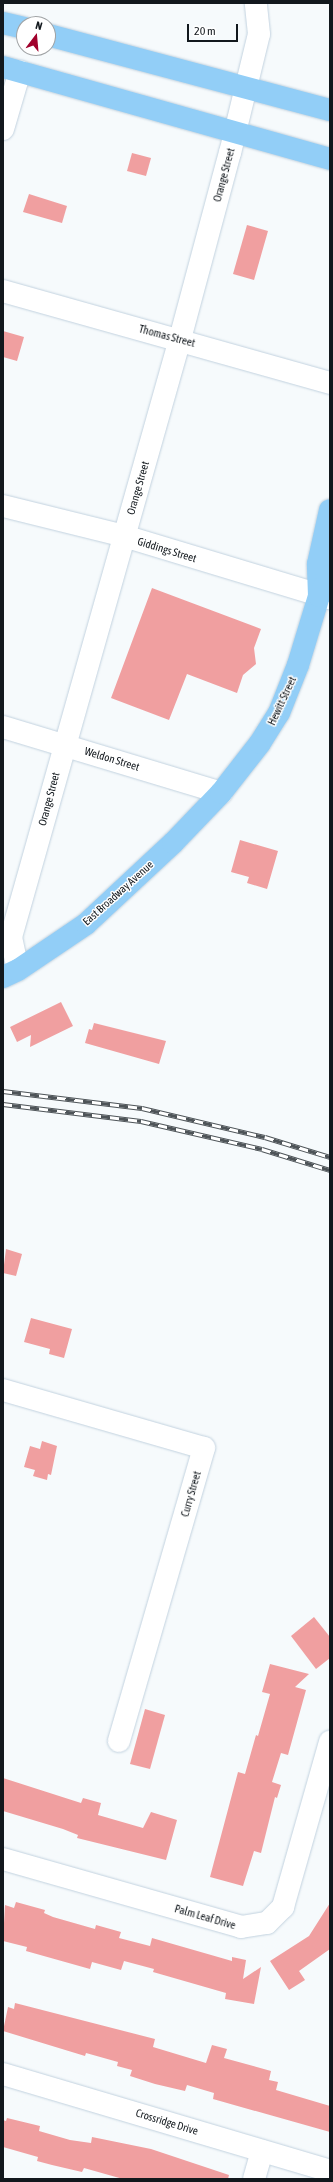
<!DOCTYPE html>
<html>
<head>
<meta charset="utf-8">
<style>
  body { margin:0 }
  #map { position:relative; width:333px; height:2182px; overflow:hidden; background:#f6fafc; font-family:"Asap Condensed",sans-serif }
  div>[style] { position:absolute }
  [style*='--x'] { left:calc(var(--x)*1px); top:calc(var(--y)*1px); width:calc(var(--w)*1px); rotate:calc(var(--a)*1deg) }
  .building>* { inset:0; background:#f09fa0 }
  .roads { filter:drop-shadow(0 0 1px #c2d2df) drop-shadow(0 0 1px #c2d2df) }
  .minor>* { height:22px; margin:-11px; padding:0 11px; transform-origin:11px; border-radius:11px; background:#fff }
  .major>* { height:22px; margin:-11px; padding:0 11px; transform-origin:11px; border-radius:11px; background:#92cef7 }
  .rail>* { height:4.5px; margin-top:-2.25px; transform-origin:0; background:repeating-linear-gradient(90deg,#fff 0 9px,#4e5458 0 18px); box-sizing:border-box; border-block:1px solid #4e5458 }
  span { translate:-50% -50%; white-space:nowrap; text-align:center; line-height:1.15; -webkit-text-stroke:3px #fff; paint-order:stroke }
  .street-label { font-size:11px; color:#12181d }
  .frame { position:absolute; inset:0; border:4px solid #12181d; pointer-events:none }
  .north { position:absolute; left:16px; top:16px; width:40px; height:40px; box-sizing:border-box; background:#fff; border:1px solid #a0a3a5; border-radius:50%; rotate:16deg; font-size:11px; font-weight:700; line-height:16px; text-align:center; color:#12181d }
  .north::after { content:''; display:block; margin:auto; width:14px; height:18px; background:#a1012c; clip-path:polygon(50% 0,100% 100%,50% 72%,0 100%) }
  .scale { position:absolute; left:187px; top:24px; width:51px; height:18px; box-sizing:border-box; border:2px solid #12181d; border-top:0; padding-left:5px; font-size:12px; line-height:14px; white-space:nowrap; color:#12181d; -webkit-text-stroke:3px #fff; paint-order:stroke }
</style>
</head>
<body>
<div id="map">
  <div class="building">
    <div style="clip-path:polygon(132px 153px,151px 158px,146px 176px,127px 171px)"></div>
    <div style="clip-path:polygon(29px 194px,67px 206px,62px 223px,23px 212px)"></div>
    <div style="clip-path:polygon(247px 225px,268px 231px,254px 280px,233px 274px)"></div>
    <div style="clip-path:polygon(3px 331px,24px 337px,17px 361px,3px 357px)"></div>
    <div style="clip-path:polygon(152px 588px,261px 629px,254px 648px,256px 664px,243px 675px,237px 693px,187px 674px,169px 720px,111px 698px)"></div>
    <div style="clip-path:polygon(240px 840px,278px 851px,267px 889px,247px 883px,249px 877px,231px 872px)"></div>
    <div style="clip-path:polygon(61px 1002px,73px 1026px,30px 1047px,31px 1035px,17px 1042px,10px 1027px)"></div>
    <div style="clip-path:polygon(94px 1023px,166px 1041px,159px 1064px,85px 1043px,89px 1029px,92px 1030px)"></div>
    <div style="clip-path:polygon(6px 1249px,22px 1254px,16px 1276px,3px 1273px)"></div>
    <div style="clip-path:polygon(31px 1318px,72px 1329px,64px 1358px,49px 1354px,50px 1349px,24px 1342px)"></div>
    <div style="clip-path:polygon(42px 1441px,57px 1446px,51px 1475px,48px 1474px,47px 1480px,33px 1476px,35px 1470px,24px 1467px,30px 1446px,40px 1449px)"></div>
    <div style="clip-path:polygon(314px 1617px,330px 1637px,330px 1658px,316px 1669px,291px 1636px)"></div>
    <div style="clip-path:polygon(270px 1664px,309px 1674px,295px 1687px,306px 1690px,288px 1755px,281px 1753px,272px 1782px,281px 1785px,277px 1798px,275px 1797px,261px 1853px,254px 1851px,243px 1886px,210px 1877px,238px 1772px,245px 1774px,256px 1735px,258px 1736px,270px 1694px,262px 1692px)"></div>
    <div style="clip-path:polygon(145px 1709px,165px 1715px,150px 1769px,130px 1764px)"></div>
    <div style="clip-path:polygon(3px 1778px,81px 1803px,83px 1798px,101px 1803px,98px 1815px,143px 1828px,151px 1812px,177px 1820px,166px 1860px,77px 1838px,78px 1835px,63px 1829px,3px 1811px)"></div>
    <div style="clip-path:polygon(16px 1902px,45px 1910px,44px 1913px,53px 1917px,95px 1929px,96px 1925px,121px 1932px,119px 1938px,150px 1946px,152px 1938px,232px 1961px,232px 1957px,246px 1960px,243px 1979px,261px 1967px,254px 2004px,225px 1999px,226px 1993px,153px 1972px,154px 1969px,124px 1961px,121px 1970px,92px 1962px,90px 1969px,26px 1951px,27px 1947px,3px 1941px,5px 1905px,14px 1908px)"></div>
    <div style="clip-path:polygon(330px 1903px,330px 1949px,299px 1971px,305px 1980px,289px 1990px,270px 1961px,309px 1936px)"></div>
    <div style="clip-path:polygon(15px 2003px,155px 2039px,153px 2047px,206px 2063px,212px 2045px,227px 2049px,224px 2058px,271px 2071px,269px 2080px,278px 2082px,276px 2090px,330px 2106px,330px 2132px,213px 2099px,214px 2093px,187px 2085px,185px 2091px,155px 2084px,130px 2076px,132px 2070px,117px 2066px,118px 2062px,86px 2053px,85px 2056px,3px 2031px,8px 2007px,14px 2009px)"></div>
    <div style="clip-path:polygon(7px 2118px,40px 2126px,39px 2131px,70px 2140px,91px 2143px,92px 2137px,151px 2149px,229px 2175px,228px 2179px,123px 2179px,84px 2168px,82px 2172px,52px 2165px,37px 2161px,38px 2157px,3px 2147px,3px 2120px,6px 2121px)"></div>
  </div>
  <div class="roads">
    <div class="minor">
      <div style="--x:3;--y:129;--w:60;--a:-73.7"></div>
      <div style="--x:3;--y:291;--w:340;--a:15.7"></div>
      <div style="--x:3;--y:506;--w:125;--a:13.9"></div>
      <div style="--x:124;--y:536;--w:215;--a:16.8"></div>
      <div style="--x:3;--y:727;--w:228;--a:16.8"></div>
      <div style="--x:18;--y:970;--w:34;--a:-102"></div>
      <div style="--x:11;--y:937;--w:621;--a:-74.22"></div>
      <div style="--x:180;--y:339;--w:193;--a:-75"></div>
      <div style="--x:230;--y:153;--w:122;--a:-76.3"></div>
      <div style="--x:259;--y:34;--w:31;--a:-96"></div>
      <div style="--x:3;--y:1390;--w:209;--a:16.1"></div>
      <div style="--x:204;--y:1448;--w:305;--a:106.2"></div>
      <div style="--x:3;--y:1859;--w:248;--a:15.9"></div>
      <div style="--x:241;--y:1927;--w:26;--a:-9"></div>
      <div style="--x:267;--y:1923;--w:23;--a:-45"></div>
      <div style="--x:283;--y:1907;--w:172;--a:-74.1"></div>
      <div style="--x:3;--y:2074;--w:341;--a:16.5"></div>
      <div style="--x:254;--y:2179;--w:29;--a:-74"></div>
    </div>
    <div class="major">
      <div style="--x:3;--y:23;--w:22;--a:13"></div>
      <div style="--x:48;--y:35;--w:292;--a:14.9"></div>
      <div style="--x:3;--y:67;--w:340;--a:15.7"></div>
      <div style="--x:319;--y:596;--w:32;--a:-92"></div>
      <div style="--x:318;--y:564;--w:55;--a:-77.5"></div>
      <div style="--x:3;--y:977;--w:17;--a:-25"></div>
      <div style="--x:18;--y:970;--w:82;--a:-34.1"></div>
      <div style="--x:86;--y:924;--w:119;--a:-43"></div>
      <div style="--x:173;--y:843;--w:69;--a:-46.2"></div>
      <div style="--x:221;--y:793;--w:63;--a:-52"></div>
      <div style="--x:260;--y:743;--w:36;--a:-58"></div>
      <div style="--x:279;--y:713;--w:52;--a:-68.4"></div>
      <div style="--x:298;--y:665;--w:72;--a:-73.1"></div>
      <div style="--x:319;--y:596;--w:23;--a:-61"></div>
    </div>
  </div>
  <div class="rail">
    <div style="--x:3;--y:1091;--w:140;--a:7"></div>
    <div style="--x:142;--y:1108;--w:126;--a:13.3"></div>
    <div style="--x:265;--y:1137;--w:68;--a:17.1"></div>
    <div style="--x:3;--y:1104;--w:139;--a:7"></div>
    <div style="--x:141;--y:1121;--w:124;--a:13"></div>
    <div style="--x:262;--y:1149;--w:71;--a:17.2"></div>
  </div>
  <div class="street-label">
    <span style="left:224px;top:175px;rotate:-75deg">Orange Street</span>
    <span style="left:167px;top:336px;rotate:15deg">Thomas Street</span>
    <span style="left:138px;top:488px;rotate:-74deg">Orange Street</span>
    <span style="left:167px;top:550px;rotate:17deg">Giddings Street</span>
    <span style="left:282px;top:701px;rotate:-65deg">Hewitt Street</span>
    <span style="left:112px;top:759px;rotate:17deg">Weldon Street</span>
    <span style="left:49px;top:799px;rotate:-75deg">Orange Street</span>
    <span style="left:118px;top:893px;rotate:-42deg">East Broadway Avenue</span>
    <span style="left:191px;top:1494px;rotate:-74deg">Curry Street</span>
    <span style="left:205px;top:1917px;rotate:16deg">Palm Leaf Drive</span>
    <span style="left:167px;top:2122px;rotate:17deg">Crossridge Drive</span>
  </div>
  <div class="frame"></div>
  <div class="north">N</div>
  <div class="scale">20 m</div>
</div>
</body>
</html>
